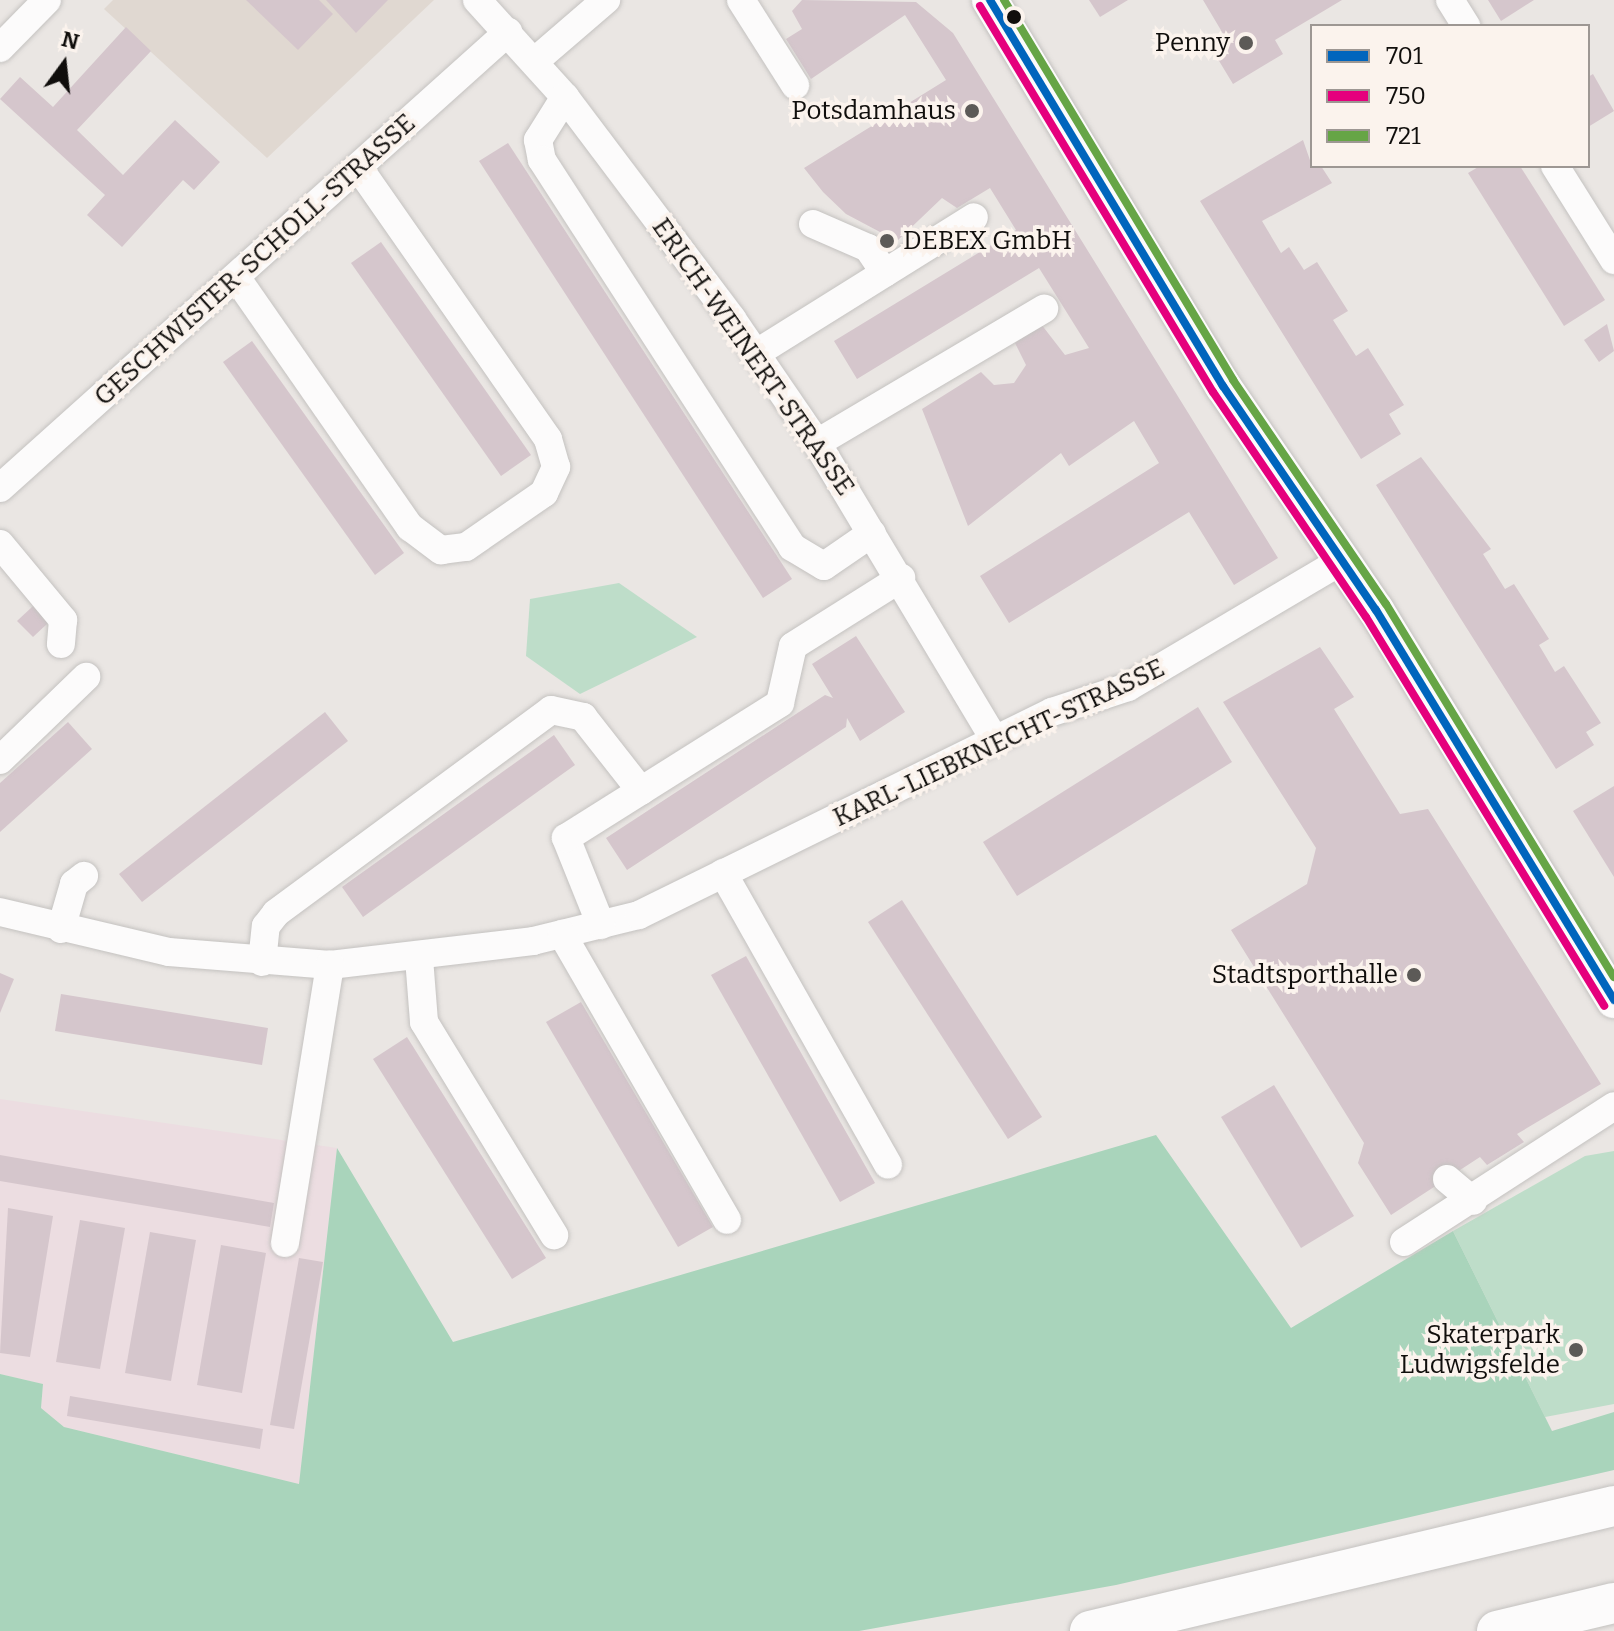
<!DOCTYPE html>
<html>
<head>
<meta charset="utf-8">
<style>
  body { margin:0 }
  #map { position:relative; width:1614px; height:1631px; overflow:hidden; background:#eae6e3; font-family:Bitter,serif }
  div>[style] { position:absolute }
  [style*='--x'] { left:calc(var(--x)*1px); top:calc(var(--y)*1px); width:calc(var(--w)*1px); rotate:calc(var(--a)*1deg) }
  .built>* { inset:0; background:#e0d8d1 }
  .industrial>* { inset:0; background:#ecdde1 }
  .green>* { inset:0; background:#beddc9 }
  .forest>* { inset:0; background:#a9d4bb }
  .building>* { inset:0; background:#d5c6cc }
  .roads { filter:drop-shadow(0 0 2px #c4c2c0) drop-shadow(0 0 2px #c4c2c0) }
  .minor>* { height:28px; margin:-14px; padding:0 14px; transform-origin:14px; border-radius:14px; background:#fcfbfb }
  .major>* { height:36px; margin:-18px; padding:0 18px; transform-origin:18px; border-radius:18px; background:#fcfbfb }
  .highway>* { height:40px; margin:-20px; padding:0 20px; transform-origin:20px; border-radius:20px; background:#fcfbfb }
  .bus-1>* { height:8px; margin:-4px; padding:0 4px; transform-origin:4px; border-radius:4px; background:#0065bd }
  .bus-2>* { height:8px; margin:-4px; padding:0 4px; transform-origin:4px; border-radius:4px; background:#e5007d }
  .bus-3>* { height:8px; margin:-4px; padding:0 4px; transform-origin:4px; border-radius:4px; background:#66a546 }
  .dots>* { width:22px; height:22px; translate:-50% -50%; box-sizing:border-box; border:4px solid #fbf3ed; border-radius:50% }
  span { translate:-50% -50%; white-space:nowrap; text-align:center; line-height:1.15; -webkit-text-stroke:7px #fbf3ed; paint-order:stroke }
  .poi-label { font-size:26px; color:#100e0c }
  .right { translate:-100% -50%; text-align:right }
  .left { translate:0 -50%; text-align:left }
  .street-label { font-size:26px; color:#100e0c }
  .legend { position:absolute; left:1310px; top:24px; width:280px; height:144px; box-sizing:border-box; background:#fbf3ed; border:2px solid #9d9793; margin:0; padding:10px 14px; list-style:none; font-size:24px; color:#100e0c }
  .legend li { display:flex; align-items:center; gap:16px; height:40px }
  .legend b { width:40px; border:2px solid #9d9793 }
  .north { position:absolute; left:24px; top:24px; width:80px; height:80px; -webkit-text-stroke:6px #fbf3ed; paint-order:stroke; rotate:15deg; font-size:22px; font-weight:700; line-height:32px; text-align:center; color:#100e0c }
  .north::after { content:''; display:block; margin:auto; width:28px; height:36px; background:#100e0c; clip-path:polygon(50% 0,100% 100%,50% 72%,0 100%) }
</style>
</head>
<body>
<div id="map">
  <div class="built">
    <div style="clip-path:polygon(113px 0,434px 0,267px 158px,104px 9px)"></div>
  </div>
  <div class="industrial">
    <div style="clip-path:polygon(0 1099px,337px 1148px,299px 1484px,64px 1427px,41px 1408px,43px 1384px,0 1374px)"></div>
  </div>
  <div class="green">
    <div style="clip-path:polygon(619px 583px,697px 637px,580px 694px,526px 656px,530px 599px)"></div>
    <div style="clip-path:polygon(1614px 1151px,1614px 1404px,1545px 1417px,1453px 1231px,1585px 1156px)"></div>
  </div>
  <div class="forest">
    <div style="clip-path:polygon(1156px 1135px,1291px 1328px,1453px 1231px,1552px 1431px,1614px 1412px,1614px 1470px,1116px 1585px,859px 1631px,0 1631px,0 1374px,43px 1384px,41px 1408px,64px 1427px,299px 1484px,337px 1148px,453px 1342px)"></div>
  </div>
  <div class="building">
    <div style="clip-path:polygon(246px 0,319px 0,333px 14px,298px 50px)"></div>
    <div style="clip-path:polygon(326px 0,388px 0,356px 33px)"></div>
    <div style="clip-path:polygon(802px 0,916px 2px,953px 33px,1278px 558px,1234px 585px,1189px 512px,1009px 623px,980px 576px,1159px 463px,1134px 421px,1069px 466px,1061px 453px,968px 526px,922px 409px,981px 372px,994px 385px,1014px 383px,1026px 365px,1015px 343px,1041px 324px,1065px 355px,1089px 348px,1039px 268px,857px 379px,834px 341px,1016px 230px,990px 188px,957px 208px,942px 198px,897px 241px,846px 214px,823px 192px,804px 168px,946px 80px,905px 15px,811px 79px,786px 39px,802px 29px,792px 11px)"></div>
    <div style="clip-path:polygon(1089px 0,1128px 0,1100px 17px)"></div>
    <div style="clip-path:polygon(1203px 0,1342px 0,1275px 40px,1283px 54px,1233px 84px,1210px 46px,1225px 37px)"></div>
    <div style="clip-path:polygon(1488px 0,1534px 0,1501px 21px)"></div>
    <div style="clip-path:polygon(126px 27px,151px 51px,77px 130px,123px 175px,175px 120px,220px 162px,194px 190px,183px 180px,122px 247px,87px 215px,105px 195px,0 99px,20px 77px,53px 107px)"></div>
    <div style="clip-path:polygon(1593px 74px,1614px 111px,1588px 127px,1588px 77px)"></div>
    <div style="clip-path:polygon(1303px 140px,1312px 166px,1321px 166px,1332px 183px,1262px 221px,1281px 253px,1289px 247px,1304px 270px,1317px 262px,1348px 311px,1333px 320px,1356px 356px,1368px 348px,1404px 405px,1389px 414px,1401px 434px,1361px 459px,1200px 201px)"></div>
    <div style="clip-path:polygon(508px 143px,792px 579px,763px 598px,479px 161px)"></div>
    <div style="clip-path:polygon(1480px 166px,1520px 166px,1605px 300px,1564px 326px,1468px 173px)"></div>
    <div style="clip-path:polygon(381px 242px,531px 455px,501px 476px,351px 263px)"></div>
    <div style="clip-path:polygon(1607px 324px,1614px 351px,1599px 362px,1584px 340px)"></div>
    <div style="clip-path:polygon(252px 341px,404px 553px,375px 575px,223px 362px)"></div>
    <div style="clip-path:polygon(1421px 457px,1491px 549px,1483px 554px,1505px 589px,1514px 584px,1549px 639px,1539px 645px,1555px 672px,1564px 666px,1601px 723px,1586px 732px,1594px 745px,1556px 769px,1376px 485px)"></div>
    <div style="clip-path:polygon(33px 606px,48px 623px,33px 637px,17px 621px)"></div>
    <div style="clip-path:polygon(856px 636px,905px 712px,860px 741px,847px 718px,846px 727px,627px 870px,606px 838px,825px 695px,833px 698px,812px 664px)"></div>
    <div style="clip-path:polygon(1320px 647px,1354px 697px,1334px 709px,1400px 814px,1428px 809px,1601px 1084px,1517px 1134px,1524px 1142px,1487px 1165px,1480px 1157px,1391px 1215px,1358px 1163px,1364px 1143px,1231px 930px,1307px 884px,1316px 848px,1223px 702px)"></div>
    <div style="clip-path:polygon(1198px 707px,1232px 762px,1017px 896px,983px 842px)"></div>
    <div style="clip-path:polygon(325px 712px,348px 741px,142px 902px,119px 874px)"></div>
    <div style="clip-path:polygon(68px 722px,92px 749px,0 832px,0 783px)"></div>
    <div style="clip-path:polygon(554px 735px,575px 765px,363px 917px,342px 887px)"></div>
    <div style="clip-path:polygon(1614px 786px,1614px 877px,1573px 811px)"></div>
    <div style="clip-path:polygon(902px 900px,1042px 1117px,1008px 1139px,868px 922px)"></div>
    <div style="clip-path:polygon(746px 956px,875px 1183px,840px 1202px,711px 975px)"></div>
    <div style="clip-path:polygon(0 973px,14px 979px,0 1013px)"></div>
    <div style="clip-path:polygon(61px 994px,268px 1028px,262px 1065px,55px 1031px)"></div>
    <div style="clip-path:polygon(581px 1002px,713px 1227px,678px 1247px,546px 1022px)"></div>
    <div style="clip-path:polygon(407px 1037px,546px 1258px,512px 1279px,373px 1059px)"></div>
    <div style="clip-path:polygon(1274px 1085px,1354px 1216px,1301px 1248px,1221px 1117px)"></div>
    <div style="clip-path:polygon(0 1155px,274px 1203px,270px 1227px,0 1181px)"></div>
    <div style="clip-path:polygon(8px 1208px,53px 1216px,30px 1357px,0 1353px)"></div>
    <div style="clip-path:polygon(80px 1220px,125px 1228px,100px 1369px,56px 1362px)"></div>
    <div style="clip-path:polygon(150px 1232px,196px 1240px,171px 1381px,125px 1373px)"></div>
    <div style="clip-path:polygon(221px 1245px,266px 1253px,242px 1393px,197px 1385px)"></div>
    <div style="clip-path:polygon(299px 1258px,323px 1262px,294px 1429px,270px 1425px)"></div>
    <div style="clip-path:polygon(70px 1396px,263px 1429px,260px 1449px,67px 1416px)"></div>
  </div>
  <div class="roads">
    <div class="minor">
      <div style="--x:477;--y:0;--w:131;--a:47.8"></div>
      <div style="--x:565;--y:97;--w:278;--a:53"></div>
      <div style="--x:732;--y:319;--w:150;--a:55.6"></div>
      <div style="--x:817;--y:443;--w:346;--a:59.1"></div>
      <div style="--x:741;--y:0;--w:101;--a:57.6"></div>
      <div style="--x:1450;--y:0;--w:31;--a:58"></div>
      <div style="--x:0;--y:48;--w:67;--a:-45.6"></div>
      <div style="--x:535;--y:61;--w:94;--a:-40.7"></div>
      <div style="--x:565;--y:97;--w:51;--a:122.1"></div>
      <div style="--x:538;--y:140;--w:20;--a:79"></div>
      <div style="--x:542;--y:160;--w:461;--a:57.1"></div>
      <div style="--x:792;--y:547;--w:37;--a:31"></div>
      <div style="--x:824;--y:566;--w:58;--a:-34.5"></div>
      <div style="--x:1555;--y:166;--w:111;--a:57.9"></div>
      <div style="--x:813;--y:224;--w:60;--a:23.6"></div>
      <div style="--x:868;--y:248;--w:30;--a:56"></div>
      <div style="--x:236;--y:277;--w:305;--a:55.2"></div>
      <div style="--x:410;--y:527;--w:39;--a:37"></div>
      <div style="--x:441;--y:550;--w:25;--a:-7"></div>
      <div style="--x:466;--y:547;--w:95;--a:-34.7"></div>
      <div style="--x:544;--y:493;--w:29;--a:-65"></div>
      <div style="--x:556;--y:467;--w:29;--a:-106"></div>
      <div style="--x:548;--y:439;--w:328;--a:-124.9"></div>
      <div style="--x:755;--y:354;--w:258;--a:-32"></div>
      <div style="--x:817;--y:443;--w:264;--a:-30.6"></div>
      <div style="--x:0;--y:488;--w:683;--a:-41.91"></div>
      <div style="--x:0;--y:544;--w:99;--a:50.3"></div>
      <div style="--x:63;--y:620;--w:24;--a:95"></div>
      <div style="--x:0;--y:760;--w:120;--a:-44"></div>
      <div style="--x:723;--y:873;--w:335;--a:60.5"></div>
      <div style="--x:0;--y:912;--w:174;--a:13.3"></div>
      <div style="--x:169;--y:952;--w:162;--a:4.6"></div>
      <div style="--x:330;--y:965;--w:204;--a:-6.7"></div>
      <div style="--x:533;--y:941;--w:109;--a:-13.8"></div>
      <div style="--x:639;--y:915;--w:460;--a:-26.2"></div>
      <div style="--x:1052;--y:712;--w:80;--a:-18.2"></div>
      <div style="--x:1128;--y:687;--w:250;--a:-30.6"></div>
      <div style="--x:601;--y:925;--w:94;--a:-111.9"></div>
      <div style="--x:566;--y:838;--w:253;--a:-32.2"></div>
      <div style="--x:780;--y:703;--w:58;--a:-77.2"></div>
      <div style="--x:793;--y:646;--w:128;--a:-32.2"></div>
      <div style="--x:61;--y:929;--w:47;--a:-73.9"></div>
      <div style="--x:74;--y:884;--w:13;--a:-39"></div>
      <div style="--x:562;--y:934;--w:330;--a:60"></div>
      <div style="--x:419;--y:958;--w:64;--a:85.5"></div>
      <div style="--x:424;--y:1022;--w:250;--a:58.6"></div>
      <div style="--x:262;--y:962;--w:36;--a:-84"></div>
      <div style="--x:266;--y:926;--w:16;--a:-52"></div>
      <div style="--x:276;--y:913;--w:342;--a:-36.4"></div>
      <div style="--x:551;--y:710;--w:33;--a:12"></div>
      <div style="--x:583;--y:717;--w:94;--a:51.9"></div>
      <div style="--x:1447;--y:1179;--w:34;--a:40"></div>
      <div style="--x:1404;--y:1242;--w:250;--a:-32.9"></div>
      <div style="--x:285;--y:1243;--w:282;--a:-80.8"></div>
    </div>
    <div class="major">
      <div style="--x:990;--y:0;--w:451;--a:58.9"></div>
      <div style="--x:1223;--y:386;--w:271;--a:55.7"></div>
      <div style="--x:1376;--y:610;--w:457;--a:58.6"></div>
    </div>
    <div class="highway">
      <div style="--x:1090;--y:1631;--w:539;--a:-13.42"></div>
      <div style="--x:1497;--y:1631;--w:120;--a:-13.5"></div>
    </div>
  </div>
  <div class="bus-1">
    <div style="--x:990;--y:0;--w:451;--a:58.9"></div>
    <div style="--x:1223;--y:386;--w:271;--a:55.7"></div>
    <div style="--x:1376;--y:610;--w:457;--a:58.6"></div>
  </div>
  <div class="bus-2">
    <div style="--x:980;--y:6;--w:451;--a:58.9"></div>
    <div style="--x:1213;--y:392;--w:272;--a:55.8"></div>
    <div style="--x:1366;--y:617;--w:456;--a:58.5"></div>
  </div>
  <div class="bus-3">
    <div style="--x:1004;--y:0;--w:444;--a:58.9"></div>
    <div style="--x:1233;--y:380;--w:271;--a:55.7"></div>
    <div style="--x:1386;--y:604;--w:437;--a:58.6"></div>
  </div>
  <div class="dots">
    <div style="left:1014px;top:17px;background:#100e0c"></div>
    <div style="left:1246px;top:43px;background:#5c5a57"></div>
    <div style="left:972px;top:111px;background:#5c5a57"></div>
    <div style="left:887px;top:241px;background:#5c5a57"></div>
    <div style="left:1414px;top:975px;background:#5c5a57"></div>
    <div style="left:1576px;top:1350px;background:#5c5a57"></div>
  </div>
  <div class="poi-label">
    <span class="right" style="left:1230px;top:43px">Penny</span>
    <span class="right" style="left:956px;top:111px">Potsdamhaus</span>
    <span class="left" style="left:903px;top:241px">DEBEX GmbH</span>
    <span class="right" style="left:1398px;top:975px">Stadtsporthalle</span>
    <span class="right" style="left:1560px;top:1350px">Skaterpark<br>Ludwigsfelde</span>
  </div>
  <div class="street-label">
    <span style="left:255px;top:260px;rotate:-42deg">GESCHWISTER-SCHOLL-STRASSE</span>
    <span style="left:753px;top:357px;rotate:55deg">ERICH-WEINERT-STRASSE</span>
    <span style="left:999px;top:743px;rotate:-25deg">KARL-LIEBKNECHT-STRASSE</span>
  </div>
  <ul class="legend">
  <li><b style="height:10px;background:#0065bd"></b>701</li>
  <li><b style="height:10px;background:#e5007d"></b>750</li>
  <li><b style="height:10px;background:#66a546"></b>721</li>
  </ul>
  <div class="north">N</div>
</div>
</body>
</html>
